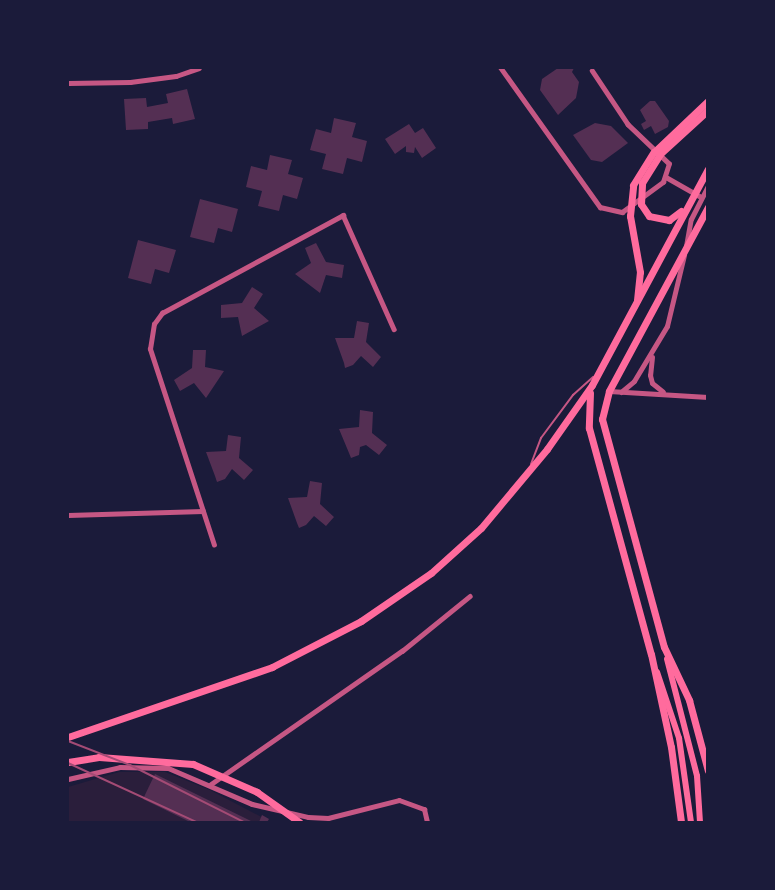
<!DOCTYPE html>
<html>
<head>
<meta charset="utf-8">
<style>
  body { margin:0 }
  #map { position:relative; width:775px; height:890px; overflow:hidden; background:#1b1b3a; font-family:Signika,sans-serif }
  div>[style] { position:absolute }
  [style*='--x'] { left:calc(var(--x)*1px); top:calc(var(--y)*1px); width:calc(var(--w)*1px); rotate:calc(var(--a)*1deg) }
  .green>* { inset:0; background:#2a1e3b }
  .building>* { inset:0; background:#542f53 }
  .service>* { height:2px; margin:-1px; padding:0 1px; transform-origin:1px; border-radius:1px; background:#c65784 }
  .minor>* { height:4.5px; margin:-2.25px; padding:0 2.25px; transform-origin:2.25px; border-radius:2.25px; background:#c65784 }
  .tertiary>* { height:5px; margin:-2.5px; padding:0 2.5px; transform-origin:2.5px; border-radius:2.5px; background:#c65784 }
  .secondary>* { height:6px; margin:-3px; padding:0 3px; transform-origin:3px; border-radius:3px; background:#ff6b9d }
  .primary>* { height:7px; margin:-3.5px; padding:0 3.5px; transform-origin:3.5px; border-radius:3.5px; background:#ff6b9d }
  .rail>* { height:2px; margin:-1px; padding:0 1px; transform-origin:1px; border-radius:1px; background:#a44b75 }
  span { translate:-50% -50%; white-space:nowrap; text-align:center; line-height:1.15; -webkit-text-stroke:6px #1b1b3a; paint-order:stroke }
  .frame { position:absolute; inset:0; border:69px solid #1b1b3a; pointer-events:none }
</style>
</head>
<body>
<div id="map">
  <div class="green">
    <div style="clip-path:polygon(119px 772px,165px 772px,210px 790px,271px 822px,68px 822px,68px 787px)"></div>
  </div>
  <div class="building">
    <div style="clip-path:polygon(558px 68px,574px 68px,572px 72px,579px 82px,576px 98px,558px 115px,540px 90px,542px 79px)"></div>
    <div style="clip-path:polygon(187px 89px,195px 119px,173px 124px,172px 118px,148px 122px,148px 129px,126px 130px,124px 99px,146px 98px,147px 107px,168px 103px,166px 94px)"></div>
    <div style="clip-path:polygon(650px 101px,655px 101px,669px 121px,668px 127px,655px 134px,651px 126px,644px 130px,641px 124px,646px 121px,640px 110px)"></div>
    <div style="clip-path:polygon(334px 118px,356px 123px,352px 137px,367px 141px,362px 162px,347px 158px,343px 174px,322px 169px,326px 154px,310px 150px,316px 129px,331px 133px)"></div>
    <div style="clip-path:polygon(595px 123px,611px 126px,628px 143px,602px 162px,591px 160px,573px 135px)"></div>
    <div style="clip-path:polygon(409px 124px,415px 133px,423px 128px,436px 148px,422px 158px,415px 147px,414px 153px,406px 152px,406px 146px,395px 154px,385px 139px)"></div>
    <div style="clip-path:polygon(270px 155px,292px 160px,288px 174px,303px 178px,297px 199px,283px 195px,279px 211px,258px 206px,262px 191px,246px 187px,251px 166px,267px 170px)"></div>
    <div style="clip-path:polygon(200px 199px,238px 209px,232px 232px,218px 228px,214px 243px,190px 237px)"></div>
    <div style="clip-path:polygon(138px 240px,176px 250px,169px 273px,155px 269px,151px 284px,128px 278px)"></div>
    <div style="clip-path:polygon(316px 243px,326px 262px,344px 265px,342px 278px,326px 275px,320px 293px,295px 274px,311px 263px,305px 248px)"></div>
    <div style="clip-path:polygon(252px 287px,263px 294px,254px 308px,269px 321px,242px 336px,238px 317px,221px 318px,221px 305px,242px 303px)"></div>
    <div style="clip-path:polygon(357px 321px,369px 323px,366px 342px,381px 357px,373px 367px,361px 356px,353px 365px,345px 368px,344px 363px,335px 338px,354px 338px)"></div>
    <div style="clip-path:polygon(193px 350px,206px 350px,205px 367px,224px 371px,206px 398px,194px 383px,180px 391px,174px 380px,192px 368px)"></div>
    <div style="clip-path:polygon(360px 410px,373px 412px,372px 433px,387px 445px,379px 455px,366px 445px,360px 447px,359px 455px,351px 458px,349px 453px,339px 429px,359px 427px)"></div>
    <div style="clip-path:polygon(228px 435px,241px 437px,239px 458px,253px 470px,244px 480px,232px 469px,225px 479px,217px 482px,215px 476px,206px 452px,226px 451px)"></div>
    <div style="clip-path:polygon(310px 481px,322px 483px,320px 504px,334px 517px,326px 526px,314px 516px,306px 525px,299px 528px,297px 523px,288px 498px,307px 497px)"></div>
    <div style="clip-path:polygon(155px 774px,253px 822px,190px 822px,143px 799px)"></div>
    <div style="clip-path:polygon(262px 815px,269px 819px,267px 822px,259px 822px)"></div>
  </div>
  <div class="service">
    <div style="--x:531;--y:464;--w:28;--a:-69"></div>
    <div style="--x:541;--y:438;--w:54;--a:-53.3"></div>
    <div style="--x:573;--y:395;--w:27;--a:-42"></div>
  </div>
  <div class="minor">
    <div style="--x:501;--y:68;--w:171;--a:54.5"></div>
    <div style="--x:600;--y:207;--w:23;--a:13"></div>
    <div style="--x:622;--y:212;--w:51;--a:-36.2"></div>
    <div style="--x:663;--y:182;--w:19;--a:-72"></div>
    <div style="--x:669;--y:164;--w:57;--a:-136.4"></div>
    <div style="--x:628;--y:125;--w:65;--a:-123.7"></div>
    <div style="--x:666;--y:177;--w:40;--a:29.7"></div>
    <div style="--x:214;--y:545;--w:206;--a:-108.1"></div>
    <div style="--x:150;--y:349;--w:25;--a:-81"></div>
    <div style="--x:154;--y:324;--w:14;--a:-54"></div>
    <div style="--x:162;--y:313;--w:206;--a:-28.4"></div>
    <div style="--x:343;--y:215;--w:125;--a:65.9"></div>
    <div style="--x:211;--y:784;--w:233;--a:-34.9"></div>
    <div style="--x:402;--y:651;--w:87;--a:-39"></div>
  </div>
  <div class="tertiary">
    <div style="--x:68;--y:83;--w:62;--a:-0.9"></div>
    <div style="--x:130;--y:82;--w:46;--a:-7.4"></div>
    <div style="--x:176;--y:76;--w:24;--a:-19"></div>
    <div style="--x:686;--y:246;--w:27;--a:-80"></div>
    <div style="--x:691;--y:219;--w:37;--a:-63"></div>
    <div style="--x:652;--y:357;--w:18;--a:96"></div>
    <div style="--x:650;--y:375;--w:8;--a:76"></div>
    <div style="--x:652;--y:383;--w:14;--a:39"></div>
    <div style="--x:609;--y:391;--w:99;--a:3.5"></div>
    <div style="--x:621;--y:392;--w:17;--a:-40"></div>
    <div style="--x:634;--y:381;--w:64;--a:-59"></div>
    <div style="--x:667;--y:326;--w:73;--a:-76.5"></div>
    <div style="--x:68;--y:515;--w:135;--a:-1.7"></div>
    <div style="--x:68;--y:779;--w:53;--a:-13"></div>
    <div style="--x:120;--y:767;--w:48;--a:1.2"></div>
    <div style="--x:168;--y:768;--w:91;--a:23.2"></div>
    <div style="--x:252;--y:804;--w:57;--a:13.1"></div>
    <div style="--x:308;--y:817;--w:20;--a:3"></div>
    <div style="--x:328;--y:818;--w:73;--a:-14.2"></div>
    <div style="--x:399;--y:800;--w:27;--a:20"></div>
    <div style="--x:424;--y:809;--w:13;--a:77"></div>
  </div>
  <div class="secondary">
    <div style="--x:667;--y:659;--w:121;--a:75.6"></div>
    <div style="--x:697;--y:776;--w:46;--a:86.3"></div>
    <div style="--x:657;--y:672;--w:70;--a:71.6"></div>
    <div style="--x:679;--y:738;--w:85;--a:81.9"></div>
  </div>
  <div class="primary">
    <div style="--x:708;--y:207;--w:209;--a:118.3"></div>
    <div style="--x:609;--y:391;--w:29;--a:104"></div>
    <div style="--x:602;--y:419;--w:236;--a:74.8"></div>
    <div style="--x:664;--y:647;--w:59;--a:64.7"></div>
    <div style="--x:689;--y:700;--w:73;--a:75"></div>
    <div style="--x:681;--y:211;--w:15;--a:143"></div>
    <div style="--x:669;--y:220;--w:20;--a:-169"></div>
    <div style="--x:649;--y:216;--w:14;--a:-124"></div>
    <div style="--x:641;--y:204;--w:21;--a:-87"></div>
    <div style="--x:642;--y:183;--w:34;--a:-58"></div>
    <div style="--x:660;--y:154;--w:65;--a:-42.5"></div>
    <div style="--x:637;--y:300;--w:28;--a:-84"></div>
    <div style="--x:640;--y:272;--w:57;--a:-100.1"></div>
    <div style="--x:630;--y:216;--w:31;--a:-84"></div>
    <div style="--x:633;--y:185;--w:39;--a:-58"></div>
    <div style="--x:654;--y:152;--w:74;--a:-43.4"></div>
    <div style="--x:590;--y:393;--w:35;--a:92"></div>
    <div style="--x:589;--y:428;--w:234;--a:74.7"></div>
    <div style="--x:651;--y:654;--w:95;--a:77.9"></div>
    <div style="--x:671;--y:747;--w:76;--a:82.4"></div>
    <div style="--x:68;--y:737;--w:216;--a:-18.9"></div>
    <div style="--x:272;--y:667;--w:100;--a:-27.3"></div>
    <div style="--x:361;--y:621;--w:85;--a:-34.4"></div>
    <div style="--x:431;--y:573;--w:67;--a:-42"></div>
    <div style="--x:481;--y:528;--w:103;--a:-50.1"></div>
    <div style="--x:547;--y:449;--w:78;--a:-54.9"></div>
    <div style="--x:592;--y:385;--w:245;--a:-61.8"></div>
    <div style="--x:68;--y:762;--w:31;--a:-9"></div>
    <div style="--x:99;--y:757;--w:94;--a:4.3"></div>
    <div style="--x:193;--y:764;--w:70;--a:23.6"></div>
    <div style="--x:257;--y:792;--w:52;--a:35.5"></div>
  </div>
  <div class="rail">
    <div style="--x:68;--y:741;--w:66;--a:21.2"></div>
    <div style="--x:130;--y:765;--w:127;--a:26.6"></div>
    <div style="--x:68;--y:763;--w:141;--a:24.7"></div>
  </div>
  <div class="frame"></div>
</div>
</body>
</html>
